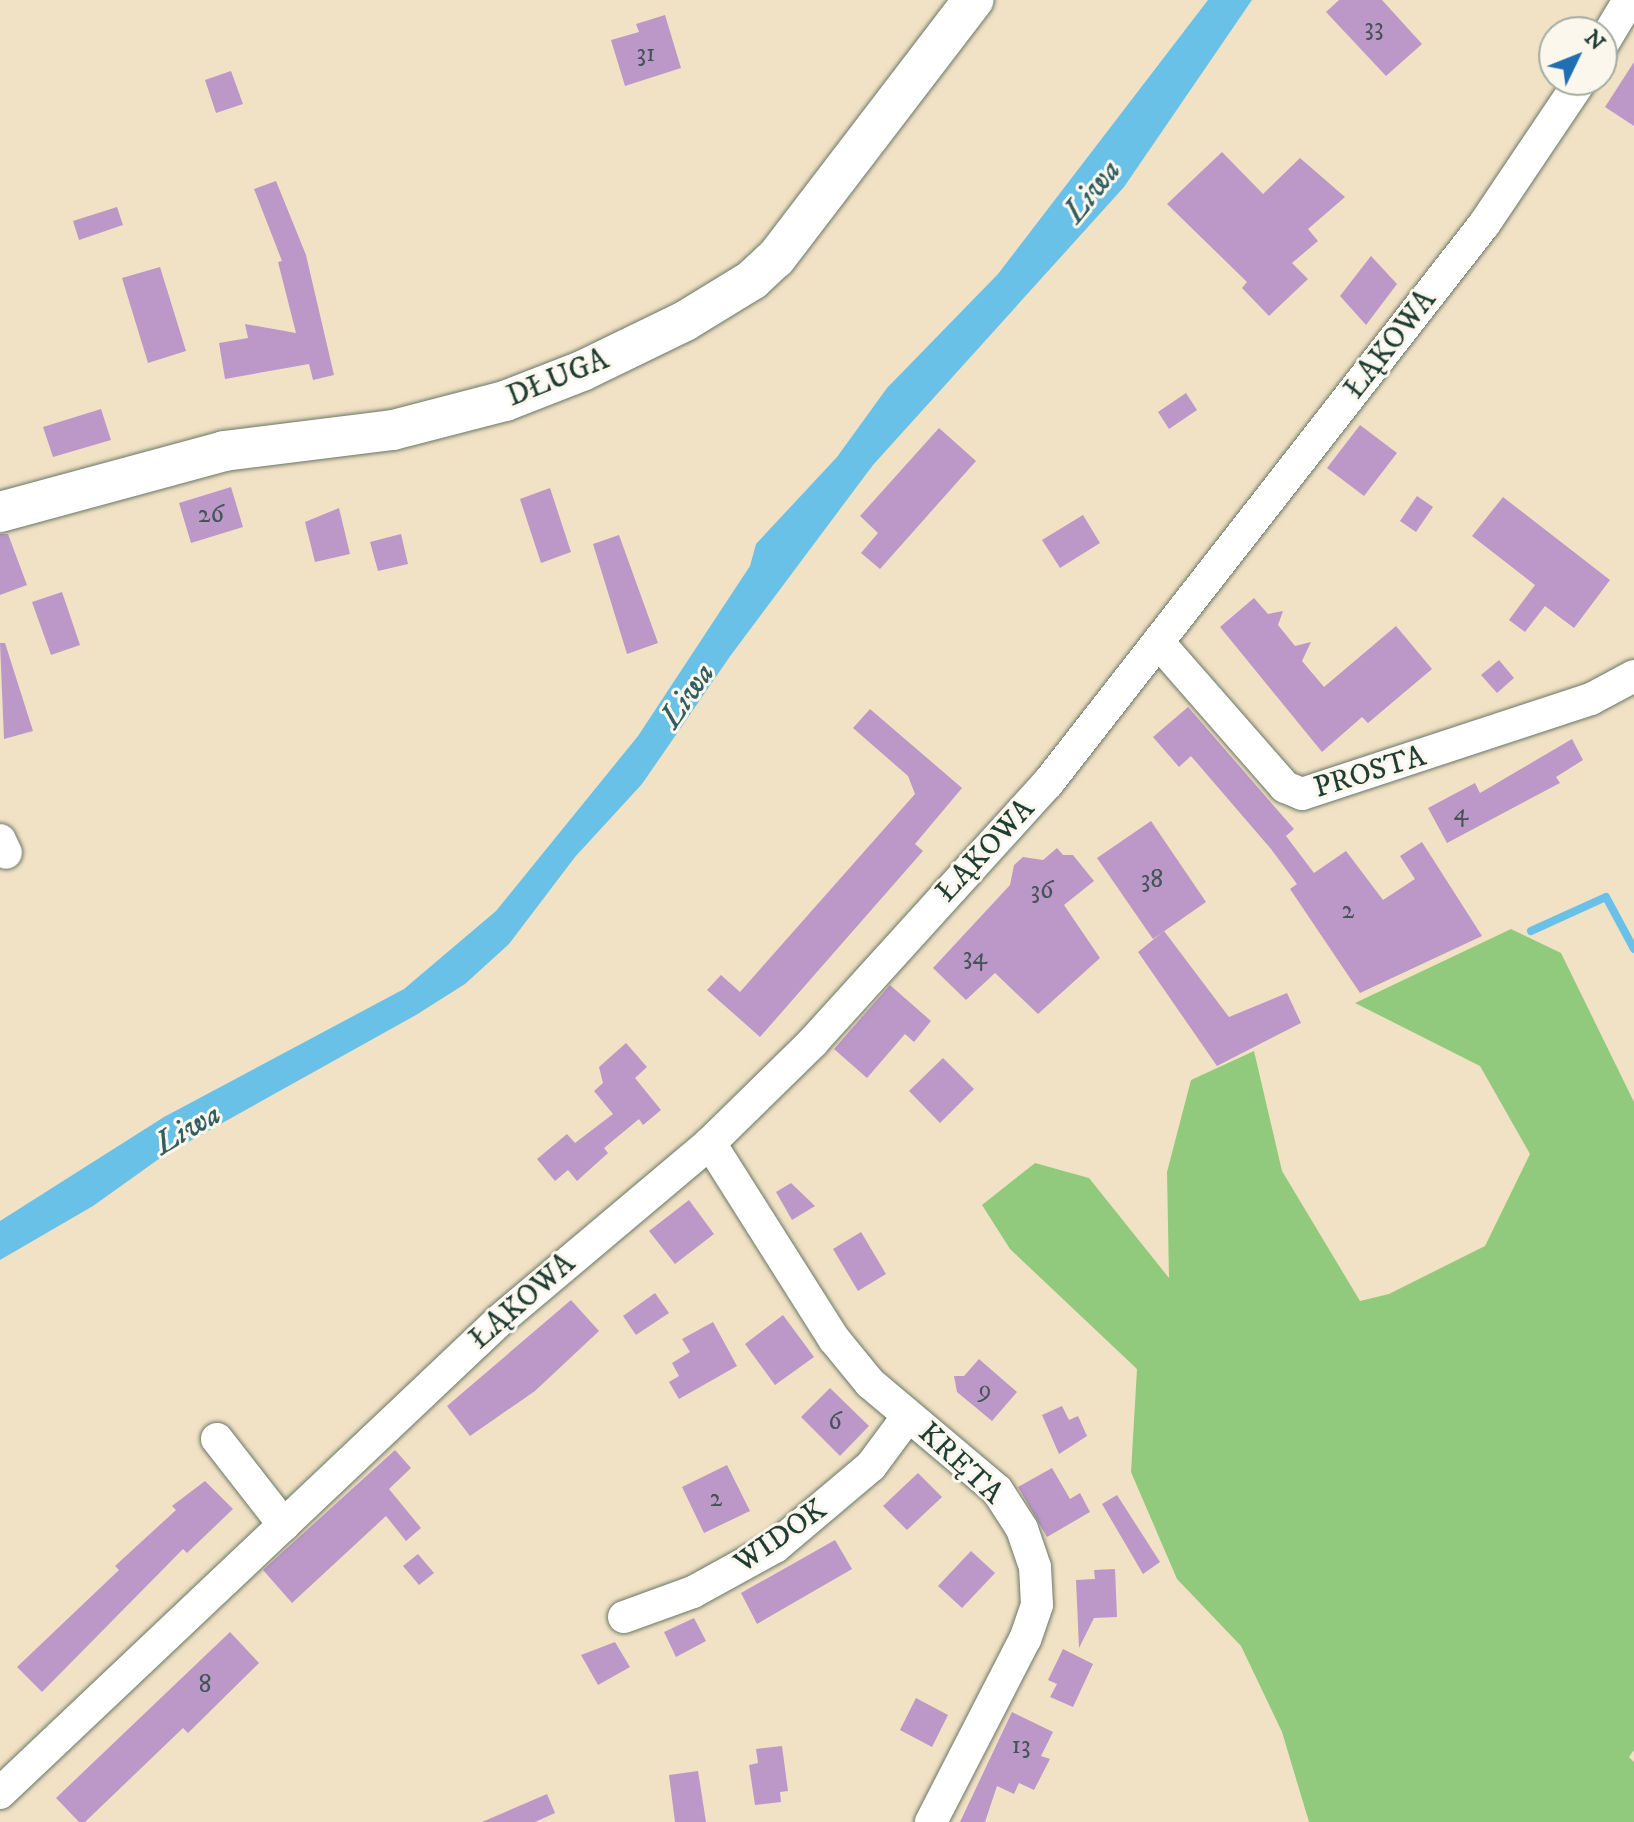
<!DOCTYPE html>
<html>
<head>
<meta charset="utf-8">
<style>
  body { margin:0 }
  #map { position:relative; width:1634px; height:1822px; overflow:hidden; background:#f2e2c5; font-family:"IM FELL DW Pica",serif }
  div>[style] { position:absolute }
  [style*='--x'] { left:calc(var(--x)*1px); top:calc(var(--y)*1px); width:calc(var(--w)*1px); rotate:calc(var(--a)*1deg) }
  .green>* { inset:0; background:#91ca7d }
  .water>* { inset:0; background:#6ac1e7 }
  .stream>* { height:8px; margin:-4px; padding:0 4px; transform-origin:4px; border-radius:4px; background:#6ac1e7 }
  .building>* { inset:0; background:#bb98c8 }
  .roads { filter:drop-shadow(0 0 2px #697767) drop-shadow(0 0 2px #697767) }
  .minor>* { height:32px; margin:-16px; padding:0 16px; transform-origin:16px; border-radius:16px; background:#fff }
  .tertiary>* { height:40px; margin:-20px; padding:0 20px; transform-origin:20px; border-radius:20px; background:#fff }
  span { translate:-50% -50%; white-space:nowrap; text-align:center; line-height:1.15; -webkit-text-stroke:6px #fbf7ec; paint-order:stroke }
  .number-label { font-size:26px; color:#465459 }
  .number-label span { -webkit-text-stroke-width:0 }
  .street-label { font-size:30px; color:#1f3d34 }
  .water-label { font-size:32px; color:#325e61; font-style:italic }
  .north { position:absolute; left:1538px; top:16px; width:80px; height:80px; box-sizing:border-box; background:#fbf7ec; border:2px solid #a3ada2; border-radius:50%; rotate:47deg; font-size:22px; font-weight:700; line-height:32px; text-align:center; color:#1f3d34 }
  .north::after { content:''; display:block; margin:auto; width:28px; height:36px; background:#1f6fb2; clip-path:polygon(50% 0,100% 100%,50% 72%,0 100%) }
</style>
</head>
<body>
<div id="map">
  <div class="green">
    <div style="clip-path:polygon(1511px 929px,1561px 953px,1634px 1102px,1634px 1750px,1629px 1757px,1634px 1762px,1634px 1822px,1309px 1822px,1282px 1732px,1241px 1646px,1177px 1579px,1131px 1472px,1137px 1369px,1010px 1249px,982px 1205px,1035px 1163px,1089px 1178px,1169px 1278px,1167px 1172px,1191px 1080px,1254px 1051px,1282px 1171px,1360px 1301px,1389px 1294px,1485px 1246px,1530px 1154px,1480px 1066px,1355px 1003px)"></div>
  </div>
  <div class="water">
    <div style="clip-path:polygon(1208px 0,1252px 0,1124px 187px,873px 465px,731px 655px,642px 784px,575px 857px,509px 944px,465px 984px,416px 1015px,163px 1156px,93px 1206px,0 1260px,0 1221px,164px 1117px,404px 989px,496px 911px,638px 736px,750px 566px,756px 544px,837px 457px,887px 388px,998px 274px)"></div>
  </div>
  <div class="stream">
    <div style="--x:1531;--y:931;--w:82;--a:-24.4"></div>
    <div style="--x:1606;--y:897;--w:59;--a:61.7"></div>
  </div>
  <div class="building">
    <div style="clip-path:polygon(1339px 0,1382px 0,1422px 44px,1386px 76px,1326px 12px)"></div>
    <div style="clip-path:polygon(665px 15px,681px 68px,625px 86px,611px 40px,639px 32px,636px 24px)"></div>
    <div style="clip-path:polygon(1634px 62px,1634px 126px,1605px 107px)"></div>
    <div style="clip-path:polygon(231px 71px,243px 104px,216px 113px,205px 80px)"></div>
    <div style="clip-path:polygon(1222px 152px,1263px 194px,1300px 158px,1345px 197px,1308px 229px,1318px 241px,1292px 263px,1308px 279px,1269px 316px,1242px 288px,1247px 282px,1167px 204px)"></div>
    <div style="clip-path:polygon(276px 181px,306px 255px,334px 375px,313px 380px,309px 364px,225px 379px,219px 343px,248px 338px,245px 324px,296px 333px,278px 262px,282px 261px,254px 189px)"></div>
    <div style="clip-path:polygon(117px 207px,123px 225px,79px 240px,73px 221px)"></div>
    <div style="clip-path:polygon(1371px 256px,1397px 284px,1366px 325px,1340px 296px)"></div>
    <div style="clip-path:polygon(160px 267px,186px 351px,148px 363px,122px 278px)"></div>
    <div style="clip-path:polygon(1186px 393px,1197px 410px,1169px 429px,1158px 412px)"></div>
    <div style="clip-path:polygon(101px 409px,111px 440px,53px 457px,43px 427px)"></div>
    <div style="clip-path:polygon(1360px 425px,1397px 453px,1364px 496px,1327px 468px)"></div>
    <div style="clip-path:polygon(939px 428px,976px 461px,880px 569px,861px 553px,878px 533px,860px 516px)"></div>
    <div style="clip-path:polygon(231px 487px,243px 527px,191px 543px,179px 503px)"></div>
    <div style="clip-path:polygon(550px 488px,571px 552px,541px 563px,520px 499px)"></div>
    <div style="clip-path:polygon(1417px 496px,1433px 507px,1416px 532px,1400px 521px)"></div>
    <div style="clip-path:polygon(1503px 497px,1610px 580px,1574px 628px,1545px 606px,1525px 632px,1509px 620px,1535px 585px,1472px 536px)"></div>
    <div style="clip-path:polygon(339px 508px,350px 554px,315px 562px,305px 522px)"></div>
    <div style="clip-path:polygon(1083px 515px,1100px 543px,1060px 568px,1042px 540px)"></div>
    <div style="clip-path:polygon(0 534px,8px 534px,27px 585px,0 595px)"></div>
    <div style="clip-path:polygon(401px 534px,408px 564px,378px 571px,370px 542px)"></div>
    <div style="clip-path:polygon(619px 535px,658px 643px,627px 654px,593px 544px)"></div>
    <div style="clip-path:polygon(62px 592px,80px 645px,51px 655px,32px 602px)"></div>
    <div style="clip-path:polygon(1254px 598px,1268px 614px,1283px 611px,1278px 625px,1295px 646px,1311px 642px,1302px 661px,1324px 687px,1396px 626px,1432px 669px,1368px 723px,1362px 717px,1322px 752px,1220px 627px)"></div>
    <div style="clip-path:polygon(0 643px,5px 643px,33px 731px,4px 739px)"></div>
    <div style="clip-path:polygon(1499px 660px,1514px 678px,1497px 693px,1481px 675px)"></div>
    <div style="clip-path:polygon(1188px 707px,1294px 829px,1286px 836px,1314px 873px,1346px 851px,1383px 900px,1415px 879px,1400px 856px,1422px 842px,1482px 936px,1360px 993px,1290px 889px,1297px 884px,1271px 849px,1191px 756px,1179px 767px,1153px 737px)"></div>
    <div style="clip-path:polygon(870px 709px,962px 788px,915px 844px,923px 851px,760px 1037px,707px 990px,721px 975px,740px 992px,915px 794px,908px 776px,853px 728px)"></div>
    <div style="clip-path:polygon(1572px 739px,1583px 760px,1556px 777px,1560px 783px,1447px 843px,1428px 808px,1475px 783px,1480px 793px)"></div>
    <div style="clip-path:polygon(1151px 821px,1206px 902px,1153px 939px,1097px 858px)"></div>
    <div style="clip-path:polygon(1057px 848px,1063px 855px,1073px 855px,1094px 881px,1064px 905px,1100px 958px,1038px 1014px,995px 973px,966px 1000px,933px 968px,1010px 885px,1014px 865px,1023px 857px,1043px 860px)"></div>
    <div style="clip-path:polygon(1164px 931px,1229px 1017px,1287px 993px,1301px 1023px,1217px 1066px,1138px 952px)"></div>
    <div style="clip-path:polygon(890px 985px,931px 1021px,914px 1042px,905px 1034px,867px 1078px,834px 1049px)"></div>
    <div style="clip-path:polygon(626px 1043px,647px 1067px,635px 1078px,661px 1110px,643px 1125px,639px 1119px,604px 1148px,608px 1153px,577px 1181px,568px 1170px,555px 1181px,537px 1159px,567px 1134px,575px 1143px,613px 1114px,594px 1091px,603px 1083px,599px 1067px)"></div>
    <div style="clip-path:polygon(943px 1058px,974px 1089px,940px 1123px,909px 1091px)"></div>
    <div style="clip-path:polygon(791px 1183px,815px 1206px,792px 1220px,776px 1192px)"></div>
    <div style="clip-path:polygon(689px 1200px,714px 1234px,675px 1264px,649px 1231px)"></div>
    <div style="clip-path:polygon(861px 1232px,886px 1274px,858px 1291px,833px 1249px)"></div>
    <div style="clip-path:polygon(655px 1293px,669px 1313px,636px 1335px,623px 1316px)"></div>
    <div style="clip-path:polygon(571px 1300px,599px 1331px,535px 1391px,470px 1436px,447px 1406px)"></div>
    <div style="clip-path:polygon(783px 1315px,814px 1357px,775px 1385px,745px 1344px)"></div>
    <div style="clip-path:polygon(713px 1322px,737px 1366px,679px 1399px,669px 1382px,679px 1376px,672px 1363px,690px 1352px,682px 1339px)"></div>
    <div style="clip-path:polygon(979px 1359px,1017px 1392px,992px 1421px,957px 1392px,954px 1376px,964px 1376px)"></div>
    <div style="clip-path:polygon(830px 1388px,869px 1426px,840px 1456px,801px 1417px)"></div>
    <div style="clip-path:polygon(1062px 1406px,1069px 1420px,1078px 1416px,1087px 1436px,1059px 1454px,1042px 1415px)"></div>
    <div style="clip-path:polygon(395px 1450px,411px 1468px,389px 1489px,421px 1528px,406px 1541px,386px 1516px,292px 1603px,263px 1570px)"></div>
    <div style="clip-path:polygon(727px 1465px,750px 1511px,704px 1533px,682px 1487px)"></div>
    <div style="clip-path:polygon(1052px 1468px,1070px 1499px,1080px 1493px,1090px 1512px,1047px 1537px,1018px 1487px)"></div>
    <div style="clip-path:polygon(918px 1473px,942px 1497px,907px 1530px,883px 1506px)"></div>
    <div style="clip-path:polygon(205px 1481px,233px 1509px,187px 1553px,183px 1549px,42px 1692px,17px 1667px,119px 1570px,115px 1566px,176px 1510px,172px 1506px)"></div>
    <div style="clip-path:polygon(1117px 1495px,1160px 1562px,1143px 1574px,1102px 1504px)"></div>
    <div style="clip-path:polygon(835px 1540px,852px 1569px,757px 1624px,741px 1593px)"></div>
    <div style="clip-path:polygon(971px 1551px,995px 1573px,962px 1608px,938px 1586px)"></div>
    <div style="clip-path:polygon(418px 1554px,434px 1573px,419px 1585px,403px 1566px)"></div>
    <div style="clip-path:polygon(1115px 1569px,1117px 1617px,1094px 1618px,1079px 1648px,1076px 1580px,1095px 1579px,1094px 1570px)"></div>
    <div style="clip-path:polygon(694px 1618px,706px 1641px,676px 1657px,664px 1632px)"></div>
    <div style="clip-path:polygon(230px 1632px,259px 1663px,188px 1733px,183px 1728px,85px 1822px,79px 1822px,56px 1798px)"></div>
    <div style="clip-path:polygon(615px 1642px,630px 1667px,598px 1685px,581px 1655px)"></div>
    <div style="clip-path:polygon(1063px 1649px,1093px 1664px,1073px 1707px,1050px 1697px,1057px 1684px,1048px 1680px)"></div>
    <div style="clip-path:polygon(916px 1698px,948px 1715px,932px 1747px,900px 1730px)"></div>
    <div style="clip-path:polygon(1012px 1712px,1053px 1732px,1041px 1756px,1050px 1759px,1034px 1790px,1019px 1783px,1014px 1794px,997px 1786px,985px 1822px,960px 1822px)"></div>
    <div style="clip-path:polygon(782px 1746px,788px 1791px,780px 1792px,781px 1802px,755px 1805px,749px 1765px,758px 1763px,756px 1749px)"></div>
    <div style="clip-path:polygon(698px 1771px,706px 1822px,675px 1822px,669px 1775px)"></div>
    <div style="clip-path:polygon(547px 1794px,555px 1813px,535px 1822px,482px 1822px)"></div>
  </div>
  <div class="roads">
    <div class="minor">
      <div style="--x:1602;--y:45;--w:52;--a:-59"></div>
      <div style="--x:1159;--y:643;--w:191;--a:48.8"></div>
      <div style="--x:1285;--y:787;--w:18;--a:22"></div>
      <div style="--x:1302;--y:794;--w:304;--a:-18.2"></div>
      <div style="--x:1591;--y:699;--w:49;--a:-28.1"></div>
      <div style="--x:0;--y:840;--w:14;--a:65"></div>
      <div style="--x:710;--y:1143;--w:232;--a:57.7"></div>
      <div style="--x:834;--y:1339;--w:57;--a:50.7"></div>
      <div style="--x:870;--y:1383;--w:166;--a:40.1"></div>
      <div style="--x:997;--y:1490;--w:46;--a:57.3"></div>
      <div style="--x:1022;--y:1529;--w:40;--a:71.1"></div>
      <div style="--x:1035;--y:1567;--w:38;--a:87"></div>
      <div style="--x:1037;--y:1605;--w:36;--a:109"></div>
      <div style="--x:1025;--y:1639;--w:206;--a:117.2"></div>
      <div style="--x:217;--y:1439;--w:109;--a:52.1"></div>
      <div style="--x:624;--y:1617;--w:73;--a:-19.9"></div>
      <div style="--x:693;--y:1592;--w:94;--a:-28.8"></div>
      <div style="--x:775;--y:1547;--w:126;--a:-40.2"></div>
      <div style="--x:871;--y:1466;--w:62;--a:-53.5"></div>
      <div style="--x:0;--y:1793;--w:688;--a:-43.41"></div>
      <div style="--x:500;--y:1320;--w:275;--a:-40.1"></div>
      <div style="--x:710;--y:1143;--w:144;--a:-44.4"></div>
      <div style="--x:813;--y:1042;--w:350;--a:-47.8"></div>
      <div style="--x:1048;--y:783;--w:710;--a:-52.03"></div>
      <div style="--x:1485;--y:223;--w:172;--a:-56.1"></div>
    </div>
    <div class="tertiary">
      <div style="--x:0;--y:512;--w:232;--a:-15.2"></div>
      <div style="--x:224;--y:451;--w:170;--a:-7.1"></div>
      <div style="--x:393;--y:430;--w:116;--a:-14.5"></div>
      <div style="--x:505;--y:401;--w:83;--a:-21.3"></div>
      <div style="--x:582;--y:371;--w:114;--a:-25.9"></div>
      <div style="--x:685;--y:321;--w:79;--a:-31.5"></div>
      <div style="--x:752;--y:280;--w:33;--a:-43"></div>
      <div style="--x:776;--y:258;--w:325;--a:-52.6"></div>
    </div>
  </div>
  <div class="number-label">
    <span style="left:1374px;top:28px">33</span>
    <span style="left:646px;top:54px">31</span>
    <span style="left:211px;top:515px">26</span>
    <span style="left:1461px;top:813px">4</span>
    <span style="left:1152px;top:880px">38</span>
    <span style="left:1042px;top:891px">36</span>
    <span style="left:1348px;top:911px">2</span>
    <span style="left:975px;top:957px">34</span>
    <span style="left:985px;top:1390px">9</span>
    <span style="left:835px;top:1422px">6</span>
    <span style="left:716px;top:1499px">2</span>
    <span style="left:205px;top:1685px">8</span>
    <span style="left:1021px;top:1746px">13</span>
  </div>
  <div class="street-label">
    <span style="left:1391px;top:345px;rotate:-52deg">ŁĄKOWA</span>
    <span style="left:558px;top:379px;rotate:-22deg">DŁUGA</span>
    <span style="left:1370px;top:773px;rotate:-17deg">PROSTA</span>
    <span style="left:986px;top:851px;rotate:-47deg">ŁĄKOWA</span>
    <span style="left:523px;top:1302px;rotate:-41deg">ŁĄKOWA</span>
    <span style="left:960px;top:1464px;rotate:43deg">KRĘTA</span>
    <span style="left:781px;top:1537px;rotate:-35deg">WIDOK</span>
  </div>
  <div class="water-label">
    <span style="left:1093px;top:192px;rotate:-51deg">Liwa</span>
    <span style="left:688px;top:696px;rotate:-55deg">Liwa</span>
    <span style="left:188px;top:1130px;rotate:-30deg">Liwa</span>
  </div>
  <div class="north">N</div>
</div>
</body>
</html>
